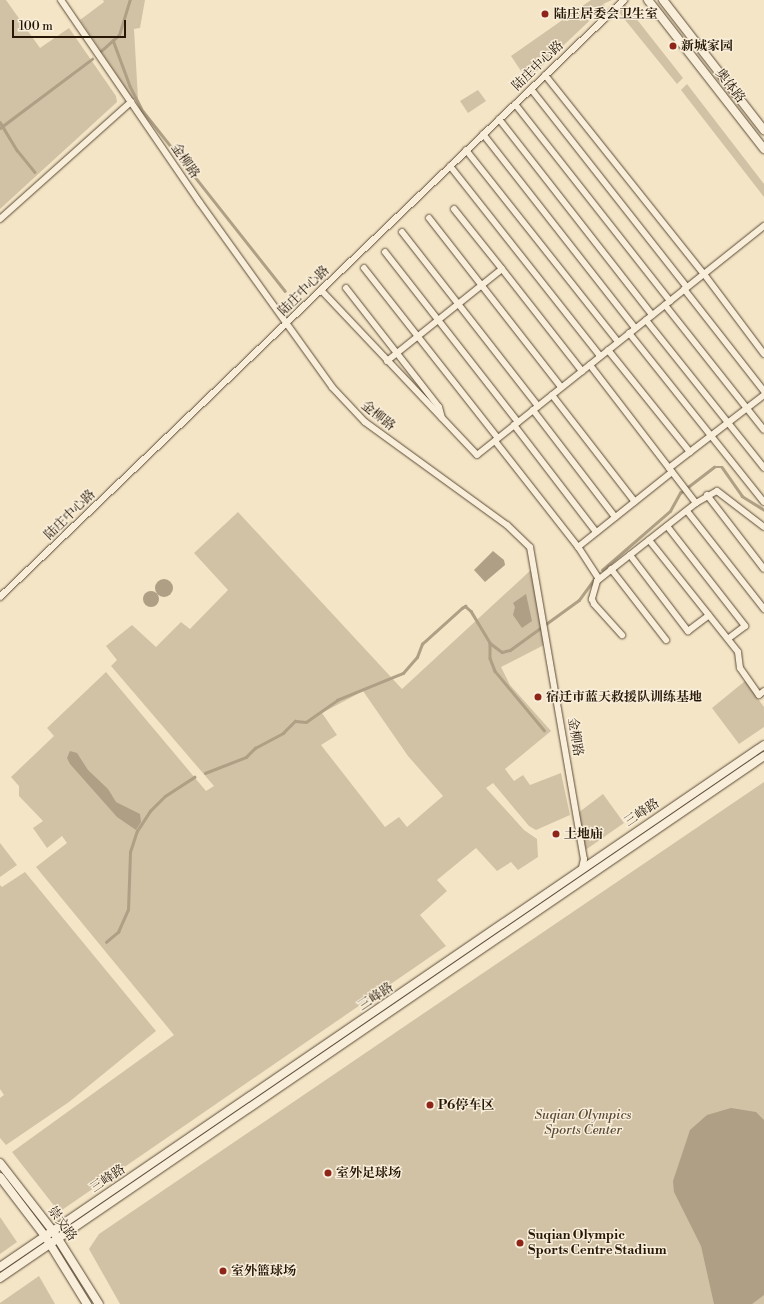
<!DOCTYPE html>
<html>
<head>
<meta charset="utf-8">
<style>
  body { margin:0 }
  #map { position:relative; width:764px; height:1304px; overflow:hidden; background:#f4e5c6; font-family:"Libre Bodoni","Noto Serif SC",serif }
  div>[style] { position:absolute }
  [style*='--x'] { left:calc(var(--x)*1px); top:calc(var(--y)*1px); width:calc(var(--w)*1px); rotate:calc(var(--a)*1deg) }
  .green>* { inset:0; background:#d1c2a5 }
  .water>* { inset:0; background:#ae9f85 }
  .round { border-radius:50% }
  .stream>* { height:2.5px; margin:-1.25px; padding:0 1.25px; transform-origin:1.25px; border-radius:1.25px; background:#ae9f85 }
  .roads { filter:drop-shadow(0 0 1px #5a4a36) drop-shadow(0 0 1px #5a4a36) }
  .street>* { height:6px; margin:-3px; padding:0 3px; transform-origin:3px; border-radius:3px; background:#f8eeda }
  .secondary>* { height:8px; margin:-4px; padding:0 4px; transform-origin:4px; border-radius:4px; background:#f8eeda }
  .dots>* { width:11px; height:11px; translate:-50% -50%; box-sizing:border-box; border:2px solid #f8eeda; border-radius:50% }
  span { translate:-50% -50%; white-space:nowrap; text-align:center; line-height:1.15; -webkit-text-stroke:3px #f8eeda; paint-order:stroke }
  .poi-label { font-size:13px; color:#261706; font-weight:700 }
  .left { translate:0 -50%; text-align:left }
  .street-label { font-size:13px; color:#261706 }
  .park-label { font-size:13px; color:#594a36; font-style:italic }
  .scale { position:absolute; left:12px; top:20px; width:114px; height:18px; box-sizing:border-box; border:2px solid #261706; border-top:0; padding-left:5px; font-size:12px; line-height:14px; white-space:nowrap; color:#261706; -webkit-text-stroke:3px #f8eeda; paint-order:stroke }
</style>
</head>
<body>
<div id="map">
  <div class="green">
    <div style="clip-path:polygon(0 0,6px 0,40px 48px,69px 28px,116px 96px,117px 102px,0 209px)"></div>
    <div style="clip-path:polygon(103px 0,145px 0,140px 28px,134px 29px,138px 99px,133px 99px,80px 20px,104px 2px)"></div>
    <div style="clip-path:polygon(591px 0,612px 0,603px 4px,605px 6px,527px 80px,511px 56px)"></div>
    <div style="clip-path:polygon(624px 3px,683px 78px,677px 84px,617px 10px)"></div>
    <div style="clip-path:polygon(687px 84px,764px 184px,764px 197px,681px 90px)"></div>
    <div style="clip-path:polygon(478px 90px,486px 101px,468px 113px,460px 101px)"></div>
    <div style="clip-path:polygon(evenodd,238px 512px,402px 689px,532px 569px,544px 645px,501px 667px,510px 685px,551px 731px,505px 769px,514px 781px,523px 775px,530px 785px,561px 773px,570px 815px,536px 830px,529px 826px,493px 783px,486px 788px,524px 830px,537px 839px,538px 857px,518px 870px,511px 862px,497px 871px,476px 848px,437px 880px,447px 891px,420px 915px,446px 946px,59px 1212px,12px 1152px,174px 1035px,36px 867px,67px 843px,62px 836px,47px 848px,33px 828px,43px 821px,19px 796px,19px 786px,11px 777px,54px 736px,47px 728px,106px 672px,206px 791px,214px 786px,111px 666px,117px 660px,106px 646px,132px 625px,156px 647px,181px 622px,190px 629px,228px 590px,194px 553px,238px 512px,363px 691px,408px 756px,443px 796px,407px 827px,399px 817px,385px 827px,321px 745px,337px 735px,322px 713px,363px 691px)"></div>
    <div style="clip-path:polygon(745px 681px,764px 707px,764px 727px,739px 744px,712px 708px)"></div>
    <div style="clip-path:polygon(764px 782px,764px 1304px,120px 1304px,89px 1249px,99px 1234px)"></div>
    <div style="clip-path:polygon(603px 794px,624px 823px,584px 851px,578px 813px)"></div>
    <div style="clip-path:polygon(0 843px,17px 865px,0 877px)"></div>
    <div style="clip-path:polygon(25px 872px,156px 1031px,69px 1102px,6px 1145px,0 1138px,0 1098px,4px 1095px,0 1089px,0 885px,2px 887px)"></div>
    <div style="clip-path:polygon(0 1217px,17px 1242px,0 1254px)"></div>
    <div style="clip-path:polygon(39px 1276px,55px 1304px,0 1304px,0 1303px)"></div>
  </div>
  <div class="water">
    <div style="clip-path:polygon(493px 551px,504px 560px,505px 565px,485px 582px,474px 570px)"></div>
    <div class="round" style="left:155px;top:579px;width:18px;height:18px"></div>
    <div class="round" style="left:143px;top:591px;width:16px;height:16px"></div>
    <div style="clip-path:polygon(526px 594px,532px 621px,522px 628px,513px 615px,515px 607px,513px 603px)"></div>
    <div style="clip-path:polygon(70px 751px,77px 753px,88px 770px,108px 789px,116px 802px,140px 814px,141px 822px,136px 830px,117px 817px,70px 764px,67px 758px)"></div>
    <div style="clip-path:polygon(731px 1108px,756px 1112px,764px 1120px,764px 1295px,752px 1304px,714px 1304px,701px 1246px,674px 1192px,673px 1181px,690px 1130px,707px 1115px)"></div>
  </div>
  <div class="stream">
    <div style="--x:113;--y:40;--w:49;--a:69.7"></div>
    <div style="--x:130;--y:86;--w:28;--a:63"></div>
    <div style="--x:143;--y:111;--w:229;--a:51.7"></div>
    <div style="--x:101;--y:51;--w:24;--a:-42"></div>
    <div style="--x:119;--y:35;--w:37;--a:-73"></div>
    <div style="--x:0;--y:122;--w:33;--a:59"></div>
    <div style="--x:17;--y:150;--w:28;--a:51"></div>
    <div style="--x:0;--y:128;--w:115;--a:-36.9"></div>
    <div style="--x:602;--y:570;--w:90;--a:-40.9"></div>
    <div style="--x:670;--y:511;--w:21;--a:-61"></div>
    <div style="--x:680;--y:493;--w:43;--a:-37.4"></div>
    <div style="--x:714;--y:467;--w:8;--a:0"></div>
    <div style="--x:722;--y:467;--w:35;--a:55"></div>
    <div style="--x:742;--y:496;--w:26;--a:32"></div>
    <div style="--x:490;--y:643;--w:15;--a:90"></div>
    <div style="--x:490;--y:658;--w:14;--a:69"></div>
    <div style="--x:495;--y:671;--w:77;--a:50.3"></div>
    <div style="--x:205;--y:773;--w:44;--a:-21.3"></div>
    <div style="--x:246;--y:757;--w:13;--a:-45"></div>
    <div style="--x:255;--y:748;--w:32;--a:-28"></div>
    <div style="--x:283;--y:733;--w:17;--a:-45"></div>
    <div style="--x:295;--y:721;--w:11;--a:5"></div>
    <div style="--x:306;--y:722;--w:38;--a:-35"></div>
    <div style="--x:337;--y:700;--w:71;--a:-22.2"></div>
    <div style="--x:403;--y:673;--w:21;--a:-49"></div>
    <div style="--x:417;--y:657;--w:14;--a:-69"></div>
    <div style="--x:422;--y:644;--w:54;--a:-42"></div>
    <div style="--x:462;--y:608;--w:4;--a:-34"></div>
    <div style="--x:465;--y:606;--w:8;--a:40"></div>
    <div style="--x:471;--y:611;--w:37;--a:59"></div>
    <div style="--x:490;--y:643;--w:15;--a:37"></div>
    <div style="--x:502;--y:652;--w:8;--a:-14"></div>
    <div style="--x:510;--y:650;--w:85;--a:-35.9"></div>
    <div style="--x:579;--y:600;--w:27;--a:-54"></div>
    <div style="--x:106;--y:942;--w:16;--a:-40"></div>
    <div style="--x:118;--y:932;--w:24;--a:-66"></div>
    <div style="--x:128;--y:910;--w:58;--a:-88"></div>
    <div style="--x:130;--y:852;--w:22;--a:-72"></div>
    <div style="--x:137;--y:831;--w:24;--a:-57"></div>
    <div style="--x:150;--y:811;--w:21;--a:-45"></div>
    <div style="--x:165;--y:796;--w:35;--a:-33"></div>
  </div>
  <div class="roads">
    <div class="street">
      <div style="--x:61;--y:0;--w:246;--a:55.6"></div>
      <div style="--x:200;--y:203;--w:226;--a:54.3"></div>
      <div style="--x:332;--y:387;--w:48;--a:46.7"></div>
      <div style="--x:365;--y:422;--w:175;--a:36"></div>
      <div style="--x:507;--y:525;--w:32;--a:44"></div>
      <div style="--x:530;--y:547;--w:317;--a:80.2"></div>
      <div style="--x:584;--y:859;--w:9;--a:103"></div>
      <div style="--x:545;--y:75;--w:255;--a:51.4"></div>
      <div style="--x:704;--y:274;--w:100;--a:53.1"></div>
      <div style="--x:531;--y:89;--w:252;--a:51.8"></div>
      <div style="--x:515;--y:104;--w:251;--a:51.8"></div>
      <div style="--x:499;--y:119;--w:249;--a:52"></div>
      <div style="--x:483;--y:134;--w:246;--a:51.9"></div>
      <div style="--x:466;--y:150;--w:245;--a:51.6"></div>
      <div style="--x:450;--y:166;--w:242;--a:51.7"></div>
      <div style="--x:454;--y:209;--w:77;--a:51.3"></div>
      <div style="--x:429;--y:218;--w:214;--a:52"></div>
      <div style="--x:0;--y:219;--w:176;--a:-41.8"></div>
      <div style="--x:402;--y:232;--w:221;--a:52"></div>
      <div style="--x:385;--y:252;--w:216;--a:52"></div>
      <div style="--x:364;--y:268;--w:216;--a:51.8"></div>
      <div style="--x:346;--y:288;--w:151;--a:52"></div>
      <div style="--x:439;--y:407;--w:11;--a:75"></div>
      <div style="--x:684;--y:289;--w:130;--a:51.9"></div>
      <div style="--x:321;--y:290;--w:227;--a:46.6"></div>
      <div style="--x:477;--y:455;--w:367;--a:-38.6"></div>
      <div style="--x:665;--y:305;--w:159;--a:51.6"></div>
      <div style="--x:646;--y:320;--w:189;--a:51.4"></div>
      <div style="--x:629;--y:333;--w:216;--a:51.4"></div>
      <div style="--x:608;--y:350;--w:131;--a:51.2"></div>
      <div style="--x:387;--y:361;--w:147;--a:-38.7"></div>
      <div style="--x:502;--y:269;--w:130;--a:51.9"></div>
      <div style="--x:590;--y:365;--w:174;--a:52.5"></div>
      <div style="--x:696;--y:503;--w:126;--a:141.8"></div>
      <div style="--x:597;--y:581;--w:19;--a:106"></div>
      <div style="--x:592;--y:599;--w:5;--a:68"></div>
      <div style="--x:594;--y:604;--w:42;--a:47.9"></div>
      <div style="--x:552;--y:395;--w:135;--a:52.2"></div>
      <div style="--x:533;--y:410;--w:135;--a:52.5"></div>
      <div style="--x:514;--y:425;--w:135;--a:52.5"></div>
      <div style="--x:495;--y:441;--w:135;--a:51.9"></div>
      <div style="--x:669;--y:468;--w:120;--a:-37.5"></div>
      <div style="--x:707;--y:495;--w:93;--a:52.4"></div>
      <div style="--x:696;--y:503;--w:24;--a:-30"></div>
      <div style="--x:717;--y:491;--w:59;--a:37.5"></div>
      <div style="--x:687;--y:511;--w:125;--a:51.8"></div>
      <div style="--x:667;--y:526;--w:127;--a:52"></div>
      <div style="--x:745;--y:626;--w:21;--a:143"></div>
      <div style="--x:649;--y:540;--w:143;--a:51.5"></div>
      <div style="--x:738;--y:652;--w:16;--a:83"></div>
      <div style="--x:740;--y:668;--w:33;--a:55"></div>
      <div style="--x:759;--y:695;--w:6;--a:-39"></div>
      <div style="--x:630;--y:555;--w:96;--a:52.7"></div>
      <div style="--x:688;--y:631;--w:26;--a:-37"></div>
      <div style="--x:611;--y:569;--w:90;--a:52.2"></div>
      <div style="--x:599;--y:579;--w:38;--a:-123"></div>
      <div style="--x:578;--y:547;--w:120;--a:-38.6"></div>
      <div style="--x:0;--y:597;--w:864;--a:-43.73"></div>
    </div>
    <div class="secondary">
      <div style="--x:648;--y:0;--w:189;--a:52.1"></div>
      <div style="--x:663;--y:0;--w:165;--a:52.2"></div>
      <div style="--x:0;--y:1163;--w:86;--a:52.1"></div>
      <div style="--x:53;--y:1231;--w:86;--a:57.8"></div>
      <div style="--x:0;--y:1177;--w:74;--a:52.7"></div>
      <div style="--x:45;--y:1236;--w:80;--a:58.3"></div>
      <div style="--x:0;--y:1267;--w:925;--a:-34.34"></div>
      <div style="--x:0;--y:1278;--w:925;--a:-34.34"></div>
    </div>
  </div>
  <div class="dots">
    <div style="left:545px;top:14px;background:#8f2418"></div>
    <div style="left:673px;top:46px;background:#8f2418"></div>
    <div style="left:538px;top:697px;background:#8f2418"></div>
    <div style="left:556px;top:834px;background:#8f2418"></div>
    <div style="left:430px;top:1105px;background:#8f2418"></div>
    <div style="left:328px;top:1173px;background:#8f2418"></div>
    <div style="left:520px;top:1243px;background:#8f2418"></div>
    <div style="left:223px;top:1271px;background:#8f2418"></div>
  </div>
  <div class="poi-label">
    <span class="left" style="left:554px;top:14px">陆庄居委会卫生室</span>
    <span class="left" style="left:681px;top:46px">新城家园</span>
    <span class="left" style="left:546px;top:697px">宿迁市蓝天救援队训练基地</span>
    <span class="left" style="left:564px;top:834px">土地庙</span>
    <span class="left" style="left:438px;top:1105px">P6停车区</span>
    <span class="left" style="left:336px;top:1173px">室外足球场</span>
    <span class="left" style="left:528px;top:1243px">Suqian Olympic<br>Sports Centre Stadium</span>
    <span class="left" style="left:231px;top:1271px">室外篮球场</span>
  </div>
  <div class="street-label">
    <span style="left:538px;top:66px;rotate:-44deg">陆庄中心路</span>
    <span style="left:730px;top:86px;rotate:52deg">奥体路</span>
    <span style="left:185px;top:161px;rotate:56deg">金柳路</span>
    <span style="left:304px;top:291px;rotate:-44deg">陆庄中心路</span>
    <span style="left:378px;top:416px;rotate:39deg">金柳路</span>
    <span style="left:70px;top:515px;rotate:-44deg">陆庄中心路</span>
    <span style="left:575px;top:737px;rotate:81deg">金柳路</span>
    <span style="left:642px;top:813px;rotate:-34deg">三峰路</span>
    <span style="left:376px;top:997px;rotate:-34deg">三峰路</span>
    <span style="left:108px;top:1179px;rotate:-34deg">三峰路</span>
    <span style="left:62px;top:1224px;rotate:54deg">崇文路</span>
  </div>
  <div class="park-label">
    <span style="left:583px;top:1123px">Suqian Olympics<br>Sports Center</span>
  </div>
  <div class="scale">100 m</div>
</div>
</body>
</html>
